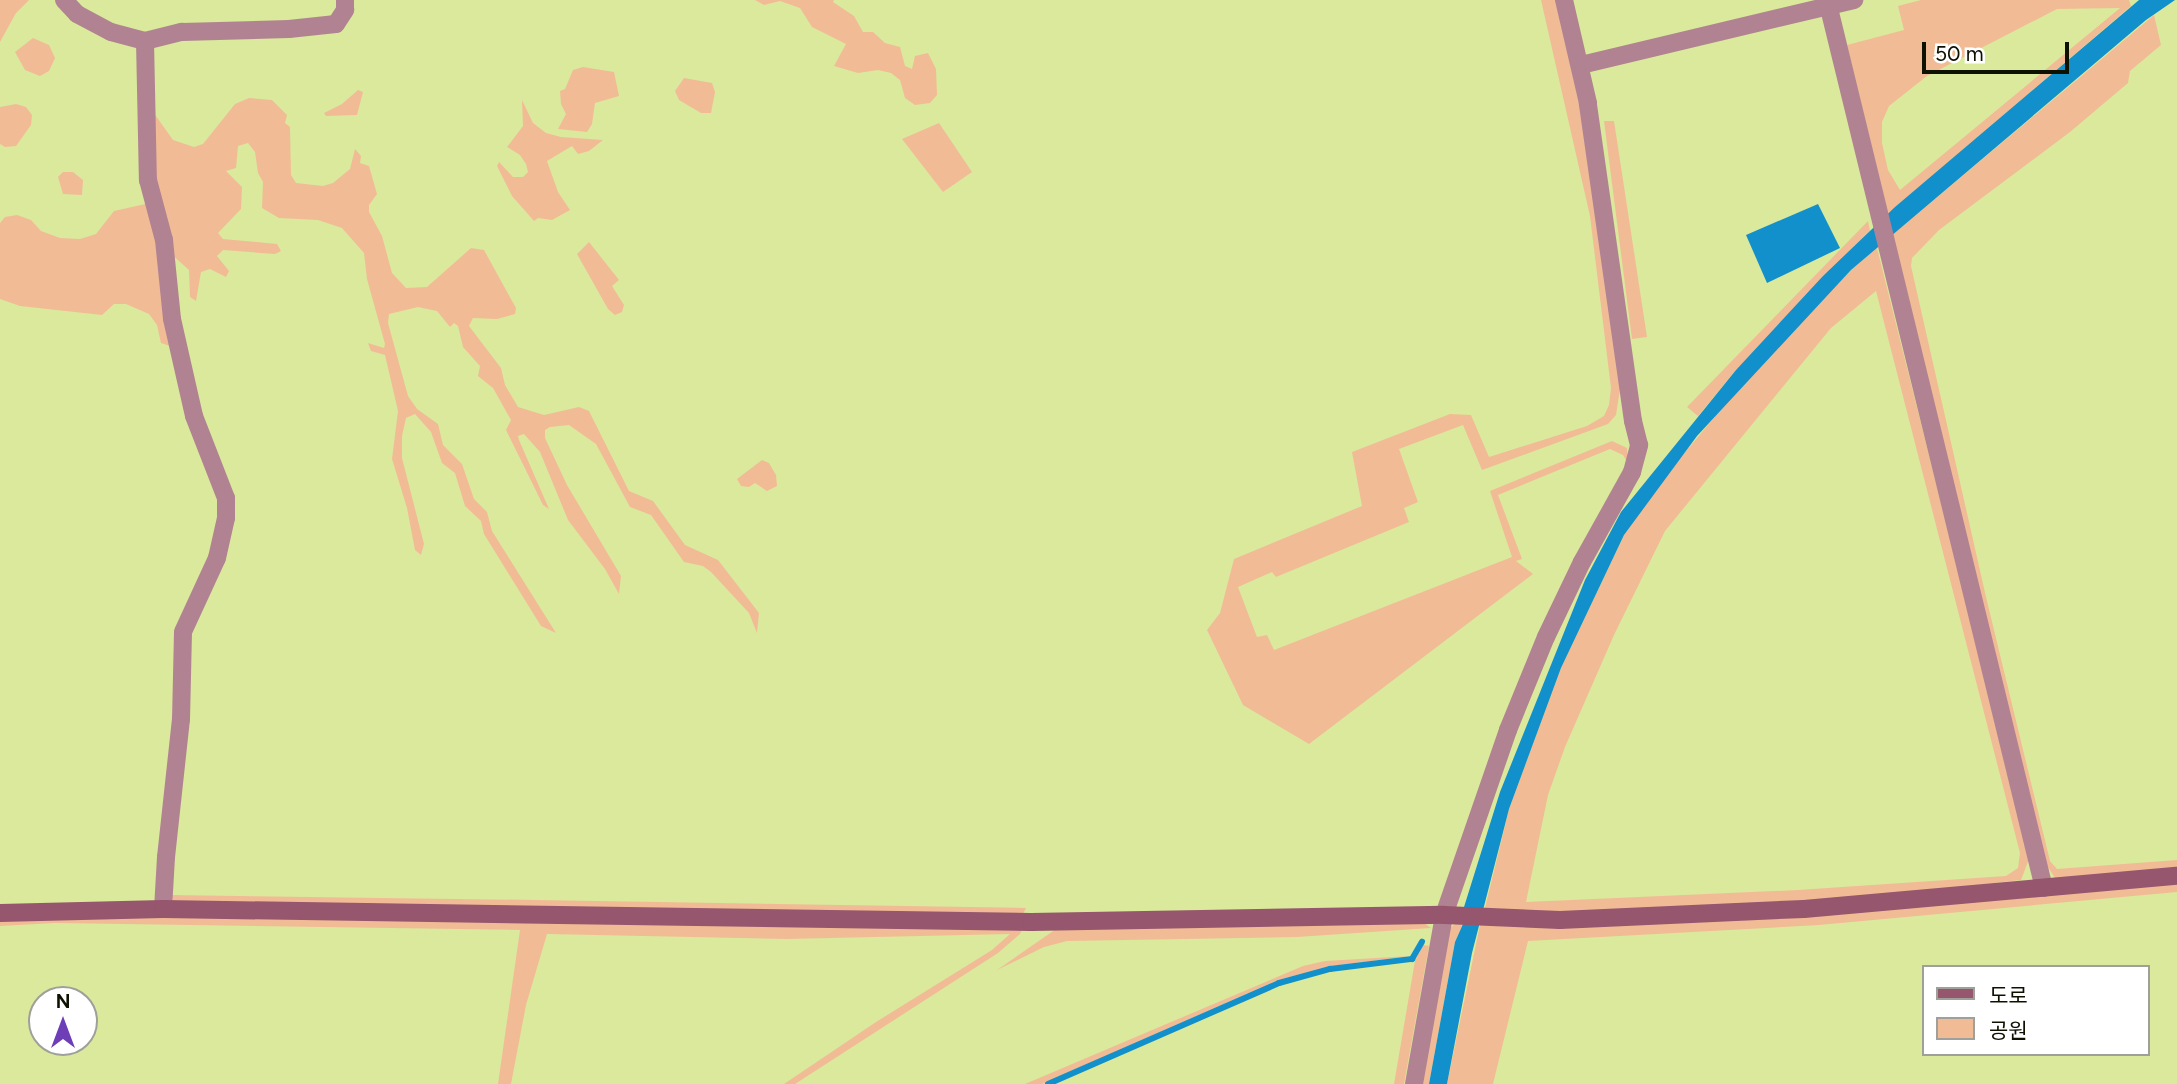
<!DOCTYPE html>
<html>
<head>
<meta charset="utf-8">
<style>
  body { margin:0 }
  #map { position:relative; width:2177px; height:1084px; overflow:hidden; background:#dae99c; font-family:Figtree,"Noto Sans KR",sans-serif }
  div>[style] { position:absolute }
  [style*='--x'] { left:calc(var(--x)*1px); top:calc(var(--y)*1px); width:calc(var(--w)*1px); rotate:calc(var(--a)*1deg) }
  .green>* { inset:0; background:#f1bc95 }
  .water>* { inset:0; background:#1290cb }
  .stream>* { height:6px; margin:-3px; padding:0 3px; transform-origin:3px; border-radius:3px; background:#1290cb }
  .street>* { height:18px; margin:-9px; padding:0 9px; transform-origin:9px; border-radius:9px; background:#b18392 }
  .secondary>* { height:18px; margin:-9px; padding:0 9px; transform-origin:9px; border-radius:9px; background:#96566d }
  span { translate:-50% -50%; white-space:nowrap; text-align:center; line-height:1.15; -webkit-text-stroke:7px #fff; paint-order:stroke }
  .legend { position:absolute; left:1922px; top:965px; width:228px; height:91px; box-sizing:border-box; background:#fff; border:2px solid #9ea099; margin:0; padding:9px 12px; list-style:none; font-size:21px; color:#0d1100 }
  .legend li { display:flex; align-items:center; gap:14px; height:35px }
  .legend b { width:35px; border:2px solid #9ea099 }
  .north { position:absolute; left:28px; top:986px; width:70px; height:70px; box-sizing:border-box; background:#fff; border:2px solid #9ea099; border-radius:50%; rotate:0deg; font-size:19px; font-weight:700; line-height:28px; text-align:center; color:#0d1100 }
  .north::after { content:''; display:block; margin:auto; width:24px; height:32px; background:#6d3eb6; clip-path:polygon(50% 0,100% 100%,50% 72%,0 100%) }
  .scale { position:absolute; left:1922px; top:42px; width:147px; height:32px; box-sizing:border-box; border:4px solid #0d1100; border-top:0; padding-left:9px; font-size:21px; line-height:24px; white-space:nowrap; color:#0d1100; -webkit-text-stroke:5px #fff; paint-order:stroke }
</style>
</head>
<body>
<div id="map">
  <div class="green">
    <div style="clip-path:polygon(0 0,29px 0,16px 13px,0 42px)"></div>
    <div style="clip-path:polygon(755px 0,834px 0,833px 2px,854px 16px,863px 32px,873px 32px,885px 43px,900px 47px,905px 66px,912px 69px,915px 56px,928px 53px,936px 69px,937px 95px,930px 103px,915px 105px,905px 98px,900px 80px,891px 73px,878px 70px,858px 73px,834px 66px,846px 44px,812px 27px,800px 8px,780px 1px,764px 5px)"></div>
    <div style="clip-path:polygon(1541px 0,1556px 0,1574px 71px,1597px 204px,1620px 389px,1616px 415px,1608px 424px,1482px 470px,1463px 425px,1399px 449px,1418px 502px,1404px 508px,1409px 522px,1276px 577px,1272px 572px,1238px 587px,1257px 637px,1267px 635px,1274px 650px,1512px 557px,1490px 491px,1612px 441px,1627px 448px,1628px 463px,1623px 455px,1610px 449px,1498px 495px,1522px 559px,1516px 561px,1533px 574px,1309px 744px,1243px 705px,1207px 630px,1220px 613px,1234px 559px,1362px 506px,1352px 452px,1450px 414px,1471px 415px,1489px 457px,1587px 426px,1604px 416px,1609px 405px,1611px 388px,1590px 216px)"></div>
    <div style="clip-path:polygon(evenodd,1921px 0,2129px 0,2131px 6px,1888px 214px,1847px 45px,1904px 30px,1898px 6px,1921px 0,2120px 8px,1900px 190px,1888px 170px,1882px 143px,1882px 122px,1889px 106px,1927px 76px,2057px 9px,2120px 8px)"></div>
    <div style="clip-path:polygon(2154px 15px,2161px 45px,2130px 71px,2128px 83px,2070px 132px,1939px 230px,1912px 258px,1911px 266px,1986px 597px,2050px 861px,2057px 869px,2177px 860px,2177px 870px,2066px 880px,2055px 878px,2042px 858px,1892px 235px)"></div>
    <div style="clip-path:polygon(33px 38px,49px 45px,55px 58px,49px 71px,40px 76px,25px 70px,15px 52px)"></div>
    <div style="clip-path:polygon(583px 67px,614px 72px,619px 96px,595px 103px,592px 124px,587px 132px,558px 129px,566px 114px,561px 104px,560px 91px,565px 89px,573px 70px)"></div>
    <div style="clip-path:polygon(684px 78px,712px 83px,715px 92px,711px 113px,701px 113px,679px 100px,675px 91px)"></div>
    <div style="clip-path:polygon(358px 90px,363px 92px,357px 115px,326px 116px,324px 113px,342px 104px)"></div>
    <div style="clip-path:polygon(249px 98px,272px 100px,287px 115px,285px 123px,290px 127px,291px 175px,296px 183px,323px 186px,333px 183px,350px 169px,355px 149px,361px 156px,360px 163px,369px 166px,377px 194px,369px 205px,369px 212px,382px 236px,392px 273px,406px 288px,427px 287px,471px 248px,484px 250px,516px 308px,515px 314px,497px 319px,473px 318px,469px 326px,501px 368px,505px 385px,518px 407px,544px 415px,579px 407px,589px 411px,629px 491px,653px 501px,685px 545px,718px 560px,759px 613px,757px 633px,749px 613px,711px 572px,703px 566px,684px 562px,651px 515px,630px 507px,596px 444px,569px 425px,550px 427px,545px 430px,545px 438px,567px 485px,621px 576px,619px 594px,605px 569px,568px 520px,540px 452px,524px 434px,518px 436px,519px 440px,549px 509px,543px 505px,506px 430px,511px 420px,493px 388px,478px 376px,480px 366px,463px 347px,458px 326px,454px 323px,450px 327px,437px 311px,418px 307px,389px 314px,388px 323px,408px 396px,417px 409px,438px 424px,443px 445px,462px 464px,474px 499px,487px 512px,492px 531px,556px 633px,541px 626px,484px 534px,481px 521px,465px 506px,455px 473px,442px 463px,431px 432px,415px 414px,406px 418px,402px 436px,402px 458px,424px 544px,421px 555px,415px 550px,407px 508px,392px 459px,398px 411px,385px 355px,371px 351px,368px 343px,384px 348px,385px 344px,367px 279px,364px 253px,342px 228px,318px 220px,279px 218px,262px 208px,263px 182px,258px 173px,255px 152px,248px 143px,238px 146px,236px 168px,226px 171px,242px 187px,241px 209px,218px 233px,223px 239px,277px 244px,281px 251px,275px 254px,223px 250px,217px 256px,229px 271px,226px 277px,210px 269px,201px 272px,196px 301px,190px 297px,189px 270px,170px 253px,153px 184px,151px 109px,173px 140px,194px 147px,203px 144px,235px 104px)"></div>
    <div style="clip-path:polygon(522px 100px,533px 123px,546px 133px,561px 137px,603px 140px,589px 151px,578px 154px,572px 146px,547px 161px,558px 192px,570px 210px,552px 220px,538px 218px,534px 221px,512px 196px,497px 166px,499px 162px,513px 177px,523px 177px,528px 172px,526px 164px,520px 155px,507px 147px,523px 126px)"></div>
    <div style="clip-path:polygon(16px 104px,26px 107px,32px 115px,31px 125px,16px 146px,5px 147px,0 144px,0 107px)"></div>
    <div style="clip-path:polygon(1604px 121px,1614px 121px,1647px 337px,1632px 339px)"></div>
    <div style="clip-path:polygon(939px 123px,972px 172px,943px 192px,902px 139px)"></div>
    <div style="clip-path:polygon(63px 172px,73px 172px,83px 180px,82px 195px,63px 194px,58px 177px)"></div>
    <div style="clip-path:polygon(150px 203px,170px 346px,161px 343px,157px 325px,149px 314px,126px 304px,114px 304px,102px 315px,20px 306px,0 299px,0 223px,5px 217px,17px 215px,31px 220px,41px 231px,60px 238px,80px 239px,96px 234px,114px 211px)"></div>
    <div style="clip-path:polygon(1868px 221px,1870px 231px,1736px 370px,1698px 416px,1687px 407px)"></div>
    <div style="clip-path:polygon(589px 242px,619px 280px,612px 286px,624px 305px,622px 312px,615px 315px,608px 309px,577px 254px)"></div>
    <div style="clip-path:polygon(evenodd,1877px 248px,2027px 846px,2029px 859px,2021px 880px,1800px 905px,1530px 915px,1484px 912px,1509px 809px,1561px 668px,1624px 535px,1665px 476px,1734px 394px,1851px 270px,1877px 248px,1876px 291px,2020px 853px,2018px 868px,2006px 876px,1798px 890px,1526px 902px,1548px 795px,1565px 747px,1614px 635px,1665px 531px,1831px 328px,1876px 291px)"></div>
    <div style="clip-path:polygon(762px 460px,769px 463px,776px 475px,777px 486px,767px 491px,755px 483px,749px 487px,741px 486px,737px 479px)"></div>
    <div style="clip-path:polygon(2177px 881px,2177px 892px,1819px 925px,1528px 941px,1493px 1084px,1447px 1084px,1480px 925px,1565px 926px)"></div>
    <div style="clip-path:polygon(171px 895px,536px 900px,1026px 908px,1023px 914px,175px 905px)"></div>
    <div style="clip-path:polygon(77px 915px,1024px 925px,1020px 934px,998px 953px,795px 1084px,784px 1084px,876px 1022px,992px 950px,1010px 934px,786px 939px,547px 934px,526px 1005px,511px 1084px,498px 1084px,520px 930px,55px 923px,0 926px,0 919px)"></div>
    <div style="clip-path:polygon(1424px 923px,1431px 928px,1297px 937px,1067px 941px,1044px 947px,997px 970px,1059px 927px)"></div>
    <div style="clip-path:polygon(1455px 924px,1463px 924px,1455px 942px,1429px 1084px,1420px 1084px,1450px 928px)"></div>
    <div style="clip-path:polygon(1423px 945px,1429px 946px,1404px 1084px,1394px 1084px,1415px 961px)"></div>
    <div style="clip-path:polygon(1411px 956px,1331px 966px,1278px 980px,1042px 1084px,1025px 1084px,1303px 966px,1325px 961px)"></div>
  </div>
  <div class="water">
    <div style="clip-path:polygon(2139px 0,2175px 0,2146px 20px,1851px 270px,1697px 436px,1624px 535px,1561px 668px,1509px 809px,1472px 953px,1447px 1084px,1429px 1084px,1455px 942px,1463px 924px,1464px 907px,1500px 792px,1585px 580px,1621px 512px,1736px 370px,1823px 276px,1895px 207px)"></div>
    <div style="clip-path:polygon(1818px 204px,1840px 248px,1767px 283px,1746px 235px)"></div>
  </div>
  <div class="stream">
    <div style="--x:1048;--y:1084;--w:252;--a:-23.6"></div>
    <div style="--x:1279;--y:983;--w:53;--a:-15.4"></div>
    <div style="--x:1330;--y:969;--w:83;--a:-7"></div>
    <div style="--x:1412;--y:959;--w:20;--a:-60"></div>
  </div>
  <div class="street">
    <div style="--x:64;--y:0;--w:19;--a:47"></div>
    <div style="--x:77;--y:14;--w:38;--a:28"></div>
    <div style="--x:111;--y:32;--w:35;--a:15"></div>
    <div style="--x:145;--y:41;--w:38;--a:-14"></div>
    <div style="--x:182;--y:32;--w:107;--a:-1.6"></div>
    <div style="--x:289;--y:29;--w:47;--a:-6.1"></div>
    <div style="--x:336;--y:24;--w:17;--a:-57"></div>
    <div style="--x:345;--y:10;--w:10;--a:-90"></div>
    <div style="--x:1827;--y:0;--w:914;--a:76.27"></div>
    <div style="--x:145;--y:41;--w:139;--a:88.8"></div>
    <div style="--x:148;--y:180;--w:62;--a:75.1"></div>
    <div style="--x:164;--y:240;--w:79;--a:84.2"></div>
    <div style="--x:172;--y:319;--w:99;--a:77.2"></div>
    <div style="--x:194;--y:416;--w:88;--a:68.7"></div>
    <div style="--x:226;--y:498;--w:20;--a:90"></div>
    <div style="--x:226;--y:518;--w:41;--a:102.7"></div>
    <div style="--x:217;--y:558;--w:81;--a:114.7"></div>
    <div style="--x:183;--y:632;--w:87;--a:91.3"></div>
    <div style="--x:181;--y:719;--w:139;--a:96.2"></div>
    <div style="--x:166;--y:857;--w:52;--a:93.3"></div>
    <div style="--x:1581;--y:65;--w:281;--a:-13.4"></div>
    <div style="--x:1414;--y:1084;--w:172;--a:-79.9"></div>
    <div style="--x:1444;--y:915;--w:196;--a:-70.9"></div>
    <div style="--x:1508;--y:730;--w:100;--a:-67.8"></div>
    <div style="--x:1546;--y:637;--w:83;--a:-64.4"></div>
    <div style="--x:1582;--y:562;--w:103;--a:-60.9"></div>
    <div style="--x:1632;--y:472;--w:28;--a:-75"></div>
    <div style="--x:1639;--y:445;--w:25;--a:-104"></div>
    <div style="--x:1633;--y:421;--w:321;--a:-98.1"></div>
    <div style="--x:1588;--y:103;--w:106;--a:-103.1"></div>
  </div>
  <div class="secondary">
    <div style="--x:0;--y:913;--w:163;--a:-1.4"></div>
    <div style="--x:163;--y:909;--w:868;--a:0.86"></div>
    <div style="--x:1031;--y:922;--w:413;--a:-1"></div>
    <div style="--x:1444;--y:915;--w:116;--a:2.5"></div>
    <div style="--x:1560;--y:920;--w:244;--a:-2.6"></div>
    <div style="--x:1804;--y:909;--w:374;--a:-5.1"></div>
  </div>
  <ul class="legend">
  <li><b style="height:9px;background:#96566d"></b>도로</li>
  <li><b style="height:19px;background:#f1bc95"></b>공원</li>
  </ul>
  <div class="north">N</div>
  <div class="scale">50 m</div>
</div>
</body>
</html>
